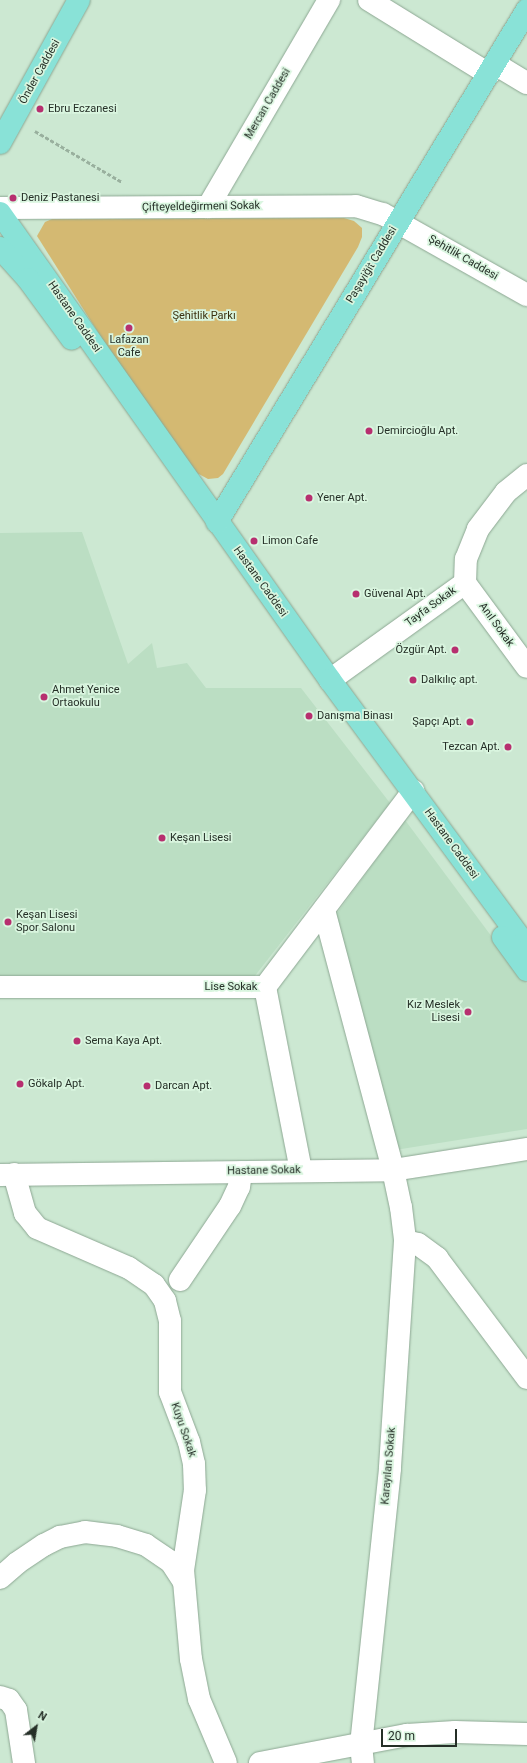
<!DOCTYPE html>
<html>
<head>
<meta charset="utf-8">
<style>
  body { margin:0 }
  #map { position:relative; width:527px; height:1763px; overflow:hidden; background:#cce8d2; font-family:Roboto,sans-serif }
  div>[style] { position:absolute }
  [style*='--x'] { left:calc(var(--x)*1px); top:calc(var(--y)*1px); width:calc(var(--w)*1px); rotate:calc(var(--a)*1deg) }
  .built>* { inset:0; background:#bbdec3 }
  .green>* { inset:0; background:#d4b972 }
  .path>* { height:2.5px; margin-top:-1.25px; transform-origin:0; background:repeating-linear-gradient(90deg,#99b09e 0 4px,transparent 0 6px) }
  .roads { filter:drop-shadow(0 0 1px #8da793) drop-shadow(0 0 1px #8da793) }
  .minor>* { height:22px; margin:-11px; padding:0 11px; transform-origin:11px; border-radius:11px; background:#fff }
  .major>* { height:22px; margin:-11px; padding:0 11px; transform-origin:11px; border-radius:11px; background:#89e2d7 }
  .dots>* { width:11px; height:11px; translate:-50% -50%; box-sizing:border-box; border:2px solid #d9f5df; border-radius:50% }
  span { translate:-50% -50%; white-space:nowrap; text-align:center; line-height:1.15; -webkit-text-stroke:3.5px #d9f5df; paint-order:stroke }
  .street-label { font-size:11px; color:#252f27 }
  .poi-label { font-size:11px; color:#252f27 }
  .left { translate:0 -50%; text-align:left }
  .right { translate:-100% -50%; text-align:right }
  .park-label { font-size:11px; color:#3b300f }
  .north { position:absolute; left:16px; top:1707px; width:40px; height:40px; -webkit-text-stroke:3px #d9f5df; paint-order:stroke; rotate:31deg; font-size:11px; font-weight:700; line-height:16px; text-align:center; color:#252f27 }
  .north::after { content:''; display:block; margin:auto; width:14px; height:18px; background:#252f27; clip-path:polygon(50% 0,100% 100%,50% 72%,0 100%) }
  .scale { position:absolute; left:381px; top:1729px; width:76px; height:18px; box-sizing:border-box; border:2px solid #252f27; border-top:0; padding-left:5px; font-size:12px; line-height:14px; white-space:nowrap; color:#252f27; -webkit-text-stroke:3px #d9f5df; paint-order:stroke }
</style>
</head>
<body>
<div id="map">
  <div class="built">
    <div style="clip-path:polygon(82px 532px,128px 664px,152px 643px,157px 668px,187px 663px,206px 688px,301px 688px,390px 803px,254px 977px,0 978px,0 533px)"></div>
    <div style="clip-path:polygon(405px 820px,527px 984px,527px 1129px,395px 1150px,335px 916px)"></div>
  </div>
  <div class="green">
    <div style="clip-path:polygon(344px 218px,354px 221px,362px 228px,362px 237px,358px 247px,223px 474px,218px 478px,208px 479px,195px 472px,113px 356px,37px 236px,45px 222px,52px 219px)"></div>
  </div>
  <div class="path">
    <div style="--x:35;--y:131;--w:101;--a:30.4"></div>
  </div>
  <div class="roads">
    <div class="minor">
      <div style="--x:369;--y:0;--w:141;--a:31.7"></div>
      <div style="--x:495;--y:64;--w:37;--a:31"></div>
      <div style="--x:208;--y:207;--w:240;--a:-59.7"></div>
      <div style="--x:0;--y:208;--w:356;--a:-0.3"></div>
      <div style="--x:356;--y:206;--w:28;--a:17"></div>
      <div style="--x:383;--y:214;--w:165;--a:29.4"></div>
      <div style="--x:465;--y:583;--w:104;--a:53.6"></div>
      <div style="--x:330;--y:680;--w:166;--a:-35.7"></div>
      <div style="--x:465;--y:583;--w:24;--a:-88"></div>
      <div style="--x:466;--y:559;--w:32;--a:-68"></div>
      <div style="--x:478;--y:529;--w:46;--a:-52.9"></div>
      <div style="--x:506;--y:492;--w:27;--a:-39"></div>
      <div style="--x:324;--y:910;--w:269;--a:75.1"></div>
      <div style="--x:393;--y:1170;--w:38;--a:78"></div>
      <div style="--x:401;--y:1207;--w:34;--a:83"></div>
      <div style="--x:405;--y:1241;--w:228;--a:93.8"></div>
      <div style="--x:390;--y:1469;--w:278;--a:96"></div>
      <div style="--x:361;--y:1745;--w:18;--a:84"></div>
      <div style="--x:0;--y:987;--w:265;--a:0"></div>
      <div style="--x:265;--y:987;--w:246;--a:-52.9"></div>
      <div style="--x:265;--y:987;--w:187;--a:78.9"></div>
      <div style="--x:14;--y:1174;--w:41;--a:74.2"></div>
      <div style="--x:25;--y:1213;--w:19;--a:51"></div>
      <div style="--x:37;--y:1228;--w:100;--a:23.5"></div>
      <div style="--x:129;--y:1268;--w:30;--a:34"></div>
      <div style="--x:154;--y:1285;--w:19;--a:55"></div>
      <div style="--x:165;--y:1301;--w:21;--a:76"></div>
      <div style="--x:170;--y:1321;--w:71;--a:90"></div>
      <div style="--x:170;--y:1392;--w:53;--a:69.2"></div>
      <div style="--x:189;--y:1442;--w:23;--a:77"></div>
      <div style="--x:194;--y:1464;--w:26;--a:88"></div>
      <div style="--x:195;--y:1490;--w:81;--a:98.5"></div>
      <div style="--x:183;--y:1570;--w:89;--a:84.9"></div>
      <div style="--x:191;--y:1659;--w:41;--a:78.7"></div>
      <div style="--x:199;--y:1699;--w:69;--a:67.1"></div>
      <div style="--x:0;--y:1175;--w:393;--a:-0.7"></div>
      <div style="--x:393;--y:1170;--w:136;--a:-8.9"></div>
      <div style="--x:405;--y:1241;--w:13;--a:13"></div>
      <div style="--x:418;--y:1244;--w:24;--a:36"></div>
      <div style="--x:437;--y:1258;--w:150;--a:53.1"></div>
      <div style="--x:180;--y:1280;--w:89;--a:-56"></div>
      <div style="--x:230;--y:1206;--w:21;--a:-65"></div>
      <div style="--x:239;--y:1187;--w:15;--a:-82"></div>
      <div style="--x:0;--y:1578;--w:23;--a:-41"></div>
      <div style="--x:17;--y:1563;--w:32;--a:-34"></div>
      <div style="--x:44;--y:1545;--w:18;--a:-27"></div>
      <div style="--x:60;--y:1537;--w:25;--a:-11"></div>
      <div style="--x:85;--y:1532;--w:32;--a:7"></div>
      <div style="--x:117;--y:1536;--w:30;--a:17"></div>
      <div style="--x:146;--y:1545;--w:30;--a:34"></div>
      <div style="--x:171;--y:1562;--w:24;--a:57"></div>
      <div style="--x:0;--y:1697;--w:9;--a:18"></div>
      <div style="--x:9;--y:1700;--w:12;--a:55"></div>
      <div style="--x:16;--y:1710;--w:54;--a:81.4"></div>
      <div style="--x:260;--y:1763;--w:150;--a:-10.8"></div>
      <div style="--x:407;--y:1735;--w:48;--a:-3.6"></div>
      <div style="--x:455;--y:1732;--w:72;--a:1.6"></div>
    </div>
    <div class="major">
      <div style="--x:0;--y:143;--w:163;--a:-61.1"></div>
      <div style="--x:0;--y:213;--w:572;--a:54.75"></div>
      <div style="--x:330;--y:680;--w:332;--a:53.6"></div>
      <div style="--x:0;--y:248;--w:42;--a:47.9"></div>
      <div style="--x:28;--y:279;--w:74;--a:53.7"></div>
      <div style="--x:217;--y:522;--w:599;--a:-58.81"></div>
      <div style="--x:503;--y:937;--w:41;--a:54"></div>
    </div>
  </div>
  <div class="dots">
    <div style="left:40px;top:109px;background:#b72f6f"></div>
    <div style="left:13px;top:198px;background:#b72f6f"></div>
    <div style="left:129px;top:328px;background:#b72f6f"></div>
    <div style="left:369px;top:431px;background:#b72f6f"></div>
    <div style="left:309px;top:498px;background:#b72f6f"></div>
    <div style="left:254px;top:541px;background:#b72f6f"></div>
    <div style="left:356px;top:594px;background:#b72f6f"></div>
    <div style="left:455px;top:650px;background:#b72f6f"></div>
    <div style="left:413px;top:680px;background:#b72f6f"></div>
    <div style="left:44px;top:697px;background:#b72f6f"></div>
    <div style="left:309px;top:716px;background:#b72f6f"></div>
    <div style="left:470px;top:722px;background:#b72f6f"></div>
    <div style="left:508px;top:747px;background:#b72f6f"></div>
    <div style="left:162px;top:838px;background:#b72f6f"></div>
    <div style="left:8px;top:922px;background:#b72f6f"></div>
    <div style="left:468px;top:1012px;background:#b72f6f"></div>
    <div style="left:77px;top:1041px;background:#b72f6f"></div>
    <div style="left:20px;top:1084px;background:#b72f6f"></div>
    <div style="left:147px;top:1086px;background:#b72f6f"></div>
  </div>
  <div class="street-label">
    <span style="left:40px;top:72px;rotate:-61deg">Önder Caddesi</span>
    <span style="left:268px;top:104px;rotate:-60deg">Mercan Caddesi</span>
    <span style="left:201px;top:207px;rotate:-1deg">Çifteyeldeğirmeni Sokak</span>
    <span style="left:463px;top:258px;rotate:30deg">Şehitlik Caddesi</span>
    <span style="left:372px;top:265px;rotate:-59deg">Paşayiğit Caddesi</span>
    <span style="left:74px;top:317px;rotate:55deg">Hastane Caddesi</span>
    <span style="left:260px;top:582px;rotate:54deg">Hastane Caddesi</span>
    <span style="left:431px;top:607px;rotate:-36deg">Tayfa Sokak</span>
    <span style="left:496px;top:625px;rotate:54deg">Anıl Sokak</span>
    <span style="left:451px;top:844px;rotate:54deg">Hastane Caddesi</span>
    <span style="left:231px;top:987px">Lise Sokak</span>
    <span style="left:264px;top:1171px;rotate:-1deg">Hastane Sokak</span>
    <span style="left:183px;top:1430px;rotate:71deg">Kuyu Sokak</span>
    <span style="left:389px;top:1466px;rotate:-85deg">Karayılan Sokak</span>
  </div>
  <div class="poi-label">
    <span class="left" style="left:48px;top:109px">Ebru Eczanesi</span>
    <span class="left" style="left:21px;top:198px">Deniz Pastanesi</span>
    <span style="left:129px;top:347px">Lafazan<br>Cafe</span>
    <span class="left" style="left:377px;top:431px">Demircioğlu Apt.</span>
    <span class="left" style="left:317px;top:498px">Yener Apt.</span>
    <span class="left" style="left:262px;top:541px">Limon Cafe</span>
    <span class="left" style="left:364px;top:594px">Güvenal Apt.</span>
    <span class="right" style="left:447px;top:650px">Özgür Apt.</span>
    <span class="left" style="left:421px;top:680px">Dalkılıç apt.</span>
    <span class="left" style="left:52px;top:697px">Ahmet Yenice<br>Ortaokulu</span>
    <span class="left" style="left:317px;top:716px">Danışma Binası</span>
    <span class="right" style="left:462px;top:722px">Şapçı Apt.</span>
    <span class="right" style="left:500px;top:747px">Tezcan Apt.</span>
    <span class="left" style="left:170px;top:838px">Keşan Lisesi</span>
    <span class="left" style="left:16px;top:922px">Keşan Lisesi<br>Spor Salonu</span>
    <span class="right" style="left:460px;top:1012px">Kız Meslek<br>Lisesi</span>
    <span class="left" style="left:85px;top:1041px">Sema Kaya Apt.</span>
    <span class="left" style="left:28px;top:1084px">Gökalp Apt.</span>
    <span class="left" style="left:155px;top:1086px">Darcan Apt.</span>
  </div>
  <div class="park-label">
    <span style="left:204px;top:316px">Şehitlik Parkı</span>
  </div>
  <div class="north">N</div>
  <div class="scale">20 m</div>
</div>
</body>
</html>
